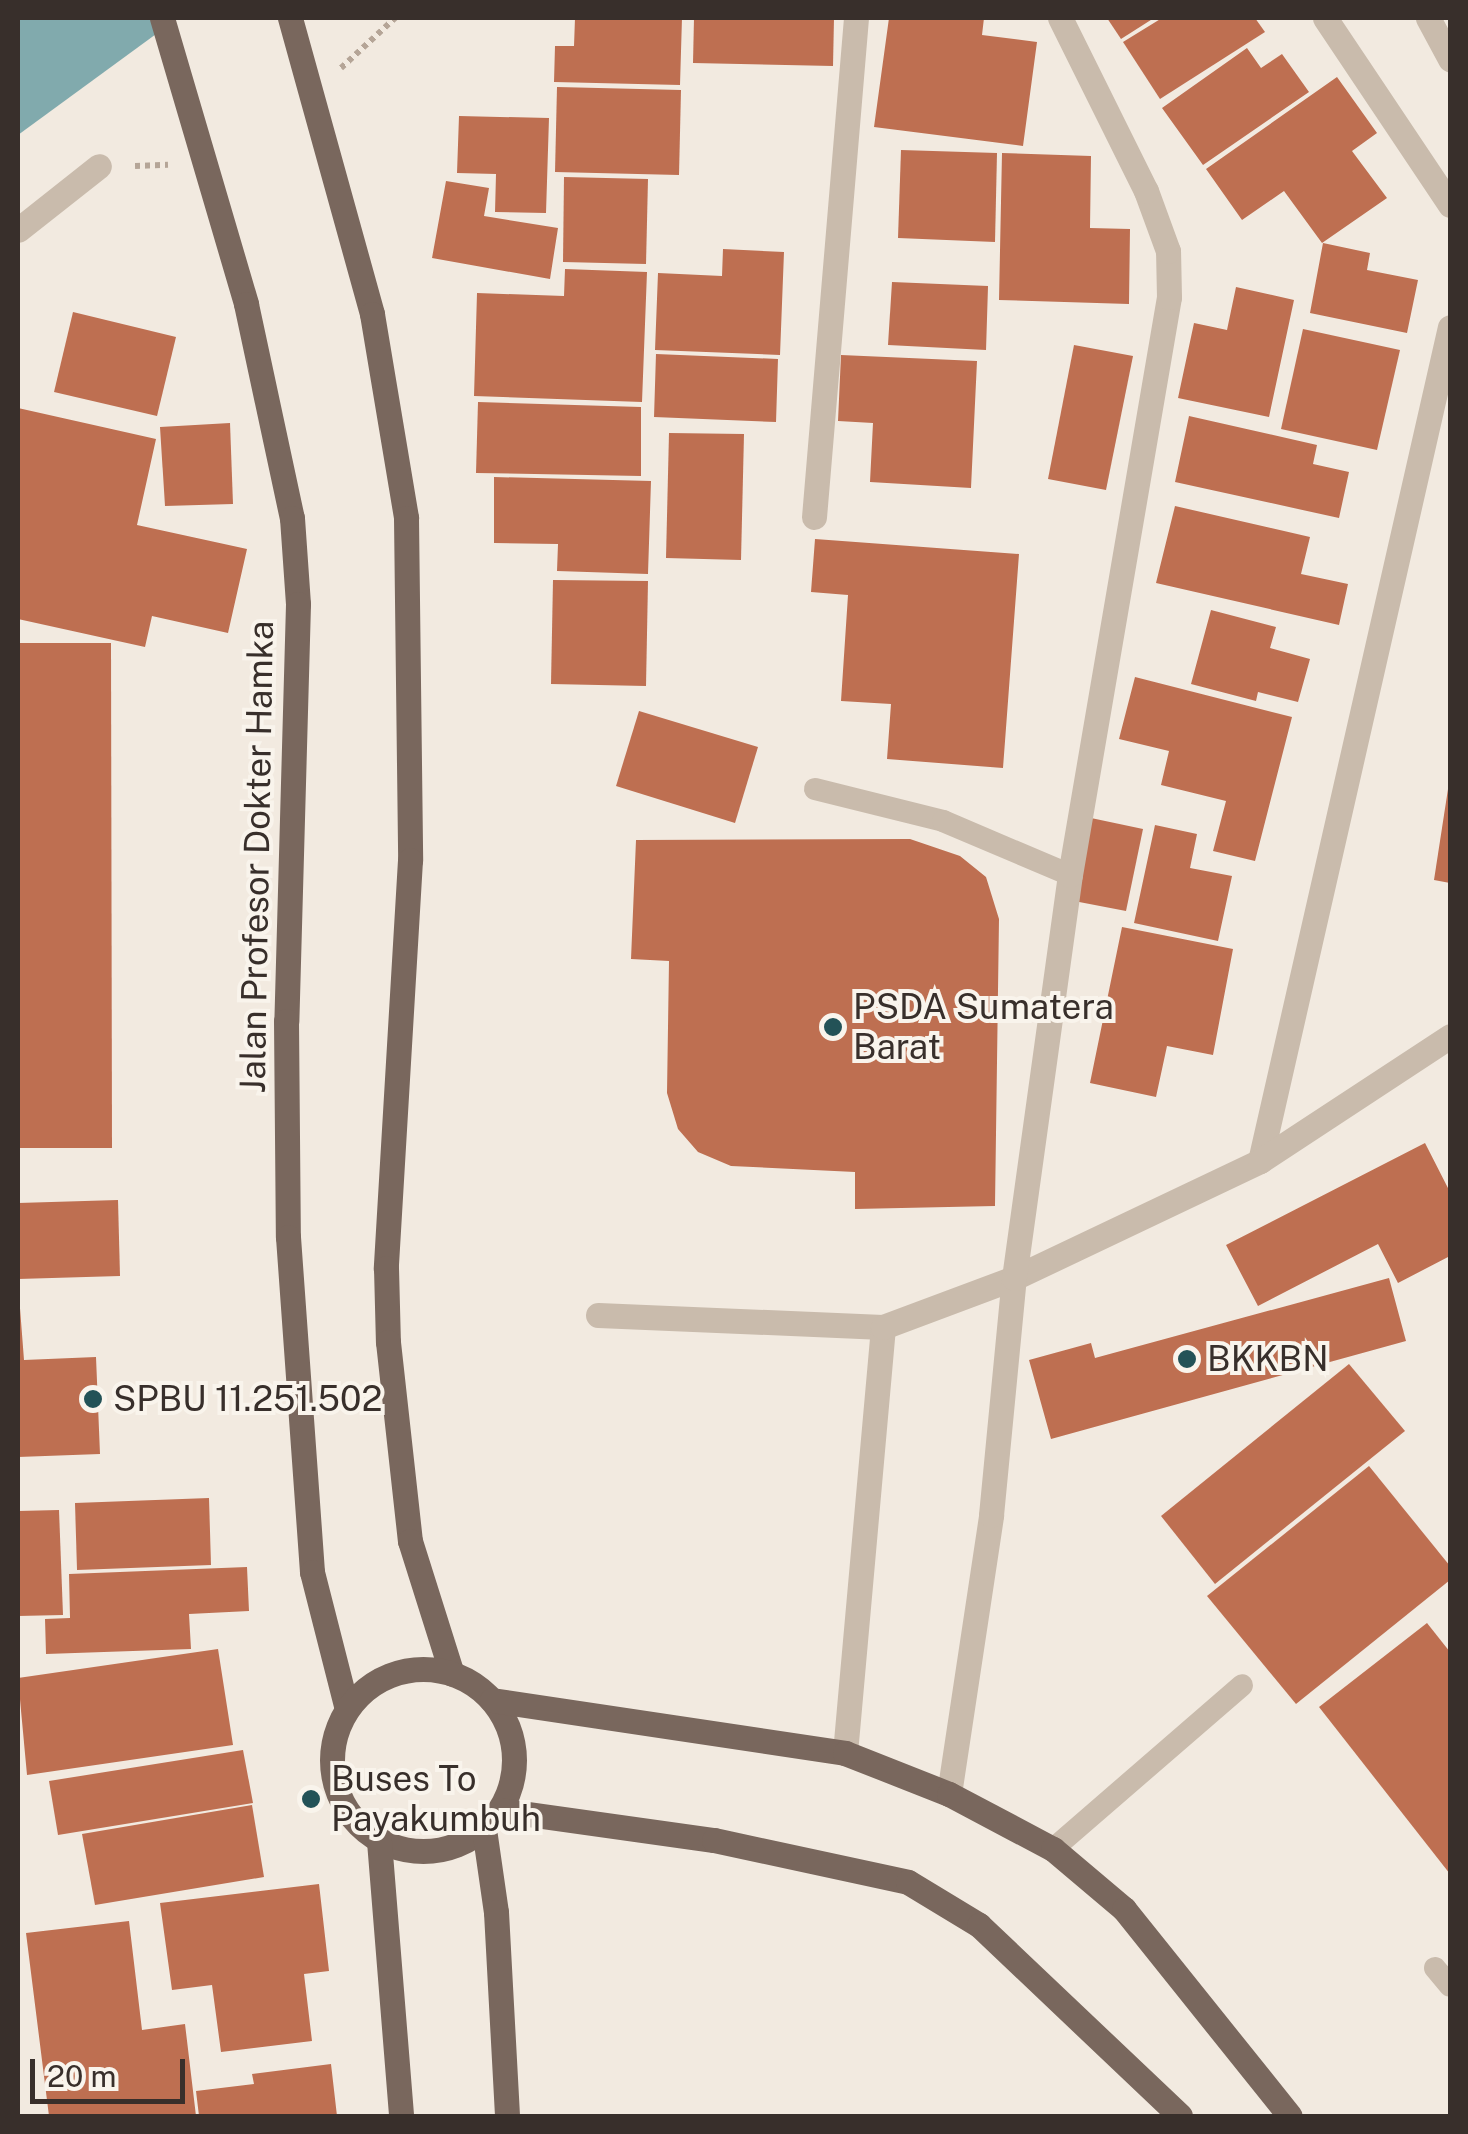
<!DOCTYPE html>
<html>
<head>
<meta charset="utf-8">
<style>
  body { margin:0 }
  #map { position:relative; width:1468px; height:2134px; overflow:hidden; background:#f2eae0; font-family:"Public Sans",sans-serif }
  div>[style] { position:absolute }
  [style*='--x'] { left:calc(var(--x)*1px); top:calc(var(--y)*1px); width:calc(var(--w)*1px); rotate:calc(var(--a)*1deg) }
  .water>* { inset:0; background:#81aaad }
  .building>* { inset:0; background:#be6f51 }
  .path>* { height:6px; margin-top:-3px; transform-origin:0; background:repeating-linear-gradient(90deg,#b5a597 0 5px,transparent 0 10px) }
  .service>* { height:22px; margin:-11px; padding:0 11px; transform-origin:11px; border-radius:11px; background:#c9bbac }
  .minor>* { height:25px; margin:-12.5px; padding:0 12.5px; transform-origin:12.5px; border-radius:12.5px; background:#c9bbac }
  .primary>* { height:25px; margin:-12.5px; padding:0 12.5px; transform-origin:12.5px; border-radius:12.5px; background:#79675d }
  .primary>.ring { margin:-12.5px; padding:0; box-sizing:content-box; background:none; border:25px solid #79675d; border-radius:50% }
  .dots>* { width:28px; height:28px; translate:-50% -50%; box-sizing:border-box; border:5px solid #f9f4ec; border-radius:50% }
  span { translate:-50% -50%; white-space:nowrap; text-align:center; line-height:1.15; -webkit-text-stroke:8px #f9f4ec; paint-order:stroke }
  .street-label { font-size:35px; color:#382f2b }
  .poi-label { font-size:35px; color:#382f2b }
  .left { translate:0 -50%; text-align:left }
  .frame { position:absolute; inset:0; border:20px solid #382f2b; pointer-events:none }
  .scale { position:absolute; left:30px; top:2059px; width:155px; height:45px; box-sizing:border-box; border:5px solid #382f2b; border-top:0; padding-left:12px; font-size:30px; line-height:35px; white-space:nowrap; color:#382f2b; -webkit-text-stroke:8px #f9f4ec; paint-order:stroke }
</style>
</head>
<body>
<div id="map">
  <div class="water">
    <div style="clip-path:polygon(18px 18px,178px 18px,18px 135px)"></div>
  </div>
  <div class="building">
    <div style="clip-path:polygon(575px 18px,682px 18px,680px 85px,554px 82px,555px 46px,574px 46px)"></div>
    <div style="clip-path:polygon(694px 18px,834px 18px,833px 66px,693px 63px)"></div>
    <div style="clip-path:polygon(889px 18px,984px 18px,982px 35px,1037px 42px,1023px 146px,874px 127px)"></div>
    <div style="clip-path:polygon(1107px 18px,1154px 18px,1121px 39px)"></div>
    <div style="clip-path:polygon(1162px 18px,1255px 18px,1265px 32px,1160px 99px,1123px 42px)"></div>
    <div style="clip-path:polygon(1247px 48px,1261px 68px,1282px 54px,1309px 92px,1203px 165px,1162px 108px)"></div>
    <div style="clip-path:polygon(1337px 77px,1377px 133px,1352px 151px,1387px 198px,1322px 243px,1284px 191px,1242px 220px,1206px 169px)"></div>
    <div style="clip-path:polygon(557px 87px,681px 90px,679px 175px,555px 172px)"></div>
    <div style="clip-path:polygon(459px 116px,549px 118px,546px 213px,495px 212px,496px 174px,457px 173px)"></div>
    <div style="clip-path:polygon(901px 150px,997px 153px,995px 242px,898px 238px)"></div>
    <div style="clip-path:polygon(1002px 153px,1091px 156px,1090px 228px,1130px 229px,1129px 304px,999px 300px)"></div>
    <div style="clip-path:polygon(564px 177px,648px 179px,646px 264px,563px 262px)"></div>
    <div style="clip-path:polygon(446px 181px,489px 188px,484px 216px,558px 228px,550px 279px,432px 258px)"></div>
    <div style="clip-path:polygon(1323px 243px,1370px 253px,1367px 270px,1418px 280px,1407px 333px,1310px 313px)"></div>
    <div style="clip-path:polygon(723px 249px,784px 252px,780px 355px,655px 350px,658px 273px,722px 276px)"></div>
    <div style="clip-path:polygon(565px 269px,647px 272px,642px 402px,474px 396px,477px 293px,564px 296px)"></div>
    <div style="clip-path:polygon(892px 282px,988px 286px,986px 350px,888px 345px)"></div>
    <div style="clip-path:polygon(1236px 287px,1294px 300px,1269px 417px,1178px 398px,1194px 323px,1227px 330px)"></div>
    <div style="clip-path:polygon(73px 312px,176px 337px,157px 416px,54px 392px)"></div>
    <div style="clip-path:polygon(1303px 329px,1400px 350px,1377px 450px,1281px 429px)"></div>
    <div style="clip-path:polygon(1074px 345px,1133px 356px,1106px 490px,1048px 479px)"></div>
    <div style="clip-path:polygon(656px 354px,778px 359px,776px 422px,654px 417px)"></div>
    <div style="clip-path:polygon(841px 355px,977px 361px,971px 488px,870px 482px,873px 423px,838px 421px)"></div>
    <div style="clip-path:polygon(478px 402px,641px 407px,641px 476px,476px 473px)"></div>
    <div style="clip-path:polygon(18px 408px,156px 439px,137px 525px,247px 549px,228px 633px,152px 616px,145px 647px,18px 619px)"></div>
    <div style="clip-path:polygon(1189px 416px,1317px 445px,1313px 464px,1349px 472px,1339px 518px,1175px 482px)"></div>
    <div style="clip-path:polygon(230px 423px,233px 504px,165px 506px,160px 427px)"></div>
    <div style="clip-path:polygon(669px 433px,744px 434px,741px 560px,666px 558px)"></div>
    <div style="clip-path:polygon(494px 477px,651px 481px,648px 574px,557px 571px,558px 544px,494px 543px)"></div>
    <div style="clip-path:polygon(1175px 506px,1310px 537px,1301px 574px,1348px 584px,1339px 625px,1156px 583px)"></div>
    <div style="clip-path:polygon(815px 539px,1019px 554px,1003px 768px,887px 759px,891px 704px,841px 701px,848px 595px,811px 592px)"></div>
    <div style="clip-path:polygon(553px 580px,648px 581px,646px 686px,551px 684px)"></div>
    <div style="clip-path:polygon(1211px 610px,1276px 627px,1270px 648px,1310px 659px,1298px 702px,1258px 692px,1256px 701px,1191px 684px)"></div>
    <div style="clip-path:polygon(18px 643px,111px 643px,112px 1148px,18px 1148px)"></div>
    <div style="clip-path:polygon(1135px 677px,1292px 717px,1255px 861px,1213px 851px,1226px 801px,1161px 785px,1169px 751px,1119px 739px)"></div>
    <div style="clip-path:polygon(639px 711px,758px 747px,735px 823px,616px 786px)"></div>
    <div style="clip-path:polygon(1448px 789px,1450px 789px,1450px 883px,1434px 880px)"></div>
    <div style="clip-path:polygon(1091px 818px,1143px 829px,1126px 911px,1074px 901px)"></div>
    <div style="clip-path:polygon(1155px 825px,1197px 834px,1190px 868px,1232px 876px,1218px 941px,1134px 923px)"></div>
    <div style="clip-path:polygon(910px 839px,960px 856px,986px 877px,999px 919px,995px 1206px,855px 1209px,855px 1172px,731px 1166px,698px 1152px,678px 1129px,667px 1093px,669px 961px,631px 959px,636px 840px)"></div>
    <div style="clip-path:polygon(1122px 927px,1233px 949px,1213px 1055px,1167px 1046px,1156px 1097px,1090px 1083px)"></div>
    <div style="clip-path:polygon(1425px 1143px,1450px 1192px,1450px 1256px,1398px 1283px,1378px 1244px,1258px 1306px,1226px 1245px)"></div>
    <div style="clip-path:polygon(118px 1200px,120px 1276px,18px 1279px,18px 1203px)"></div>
    <div style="clip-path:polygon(1389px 1278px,1406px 1341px,1051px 1439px,1029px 1360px,1091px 1343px,1095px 1358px)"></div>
    <div style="clip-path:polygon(18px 1282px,24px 1360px,96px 1357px,100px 1454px,18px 1457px)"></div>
    <div style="clip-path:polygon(1349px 1364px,1405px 1431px,1215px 1584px,1161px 1516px)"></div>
    <div style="clip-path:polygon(1369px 1466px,1450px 1566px,1450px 1580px,1296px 1704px,1207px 1596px)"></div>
    <div style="clip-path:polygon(209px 1498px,211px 1565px,77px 1570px,75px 1503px)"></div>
    <div style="clip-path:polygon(59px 1510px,63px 1615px,18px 1616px,18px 1511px)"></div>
    <div style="clip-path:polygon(247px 1567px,249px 1611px,189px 1614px,191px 1649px,46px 1654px,45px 1619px,70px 1618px,69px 1574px)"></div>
    <div style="clip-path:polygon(1427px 1623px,1450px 1652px,1450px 1874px,1319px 1707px)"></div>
    <div style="clip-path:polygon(218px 1649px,233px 1745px,27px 1775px,18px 1678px)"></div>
    <div style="clip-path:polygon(243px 1750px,253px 1803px,58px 1835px,49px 1781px)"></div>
    <div style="clip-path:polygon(252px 1805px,264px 1877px,95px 1905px,82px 1834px)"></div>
    <div style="clip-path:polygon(319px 1884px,329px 1971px,304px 1974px,312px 2041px,221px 2052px,212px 1985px,172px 1990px,160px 1903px)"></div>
    <div style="clip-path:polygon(129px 1921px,142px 2030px,185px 2024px,196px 2116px,49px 2116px,26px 1933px)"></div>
    <div style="clip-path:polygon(331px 2064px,337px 2116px,199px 2116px,196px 2091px,254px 2084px,252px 2074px)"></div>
  </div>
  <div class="path">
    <div style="--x:341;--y:68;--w:74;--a:-42.8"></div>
    <div style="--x:135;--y:166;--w:33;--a:-2"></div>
  </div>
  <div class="service">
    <div style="--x:815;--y:789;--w:132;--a:14"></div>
    <div style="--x:943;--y:821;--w:138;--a:23"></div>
    <div style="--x:1053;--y:1849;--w:250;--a:-40.9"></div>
    <div style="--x:1435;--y:1968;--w:23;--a:50"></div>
  </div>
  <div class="minor">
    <div style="--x:1325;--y:18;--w:225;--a:56.2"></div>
    <div style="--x:1428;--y:18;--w:47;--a:61.8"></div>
    <div style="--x:18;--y:230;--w:103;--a:-38.3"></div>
    <div style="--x:814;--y:517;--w:501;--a:-85.19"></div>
    <div style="--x:1260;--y:1161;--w:855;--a:-77.17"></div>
    <div style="--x:598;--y:1315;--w:285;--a:2.4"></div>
    <div style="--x:883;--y:1327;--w:428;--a:95.1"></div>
    <div style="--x:883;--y:1327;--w:140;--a:-20.5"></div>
    <div style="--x:1014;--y:1278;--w:272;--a:-25.4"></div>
    <div style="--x:1260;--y:1161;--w:227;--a:-33.3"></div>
    <div style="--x:949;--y:1794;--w:282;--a:-81.4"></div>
    <div style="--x:991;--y:1515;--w:238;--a:-84.5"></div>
    <div style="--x:1014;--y:1278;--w:407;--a:-82.1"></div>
    <div style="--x:1070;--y:875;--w:586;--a:-80.28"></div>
    <div style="--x:1169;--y:297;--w:46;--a:-91.2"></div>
    <div style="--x:1168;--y:251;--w:64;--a:-110.1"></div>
    <div style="--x:1146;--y:191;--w:193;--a:-116.4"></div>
  </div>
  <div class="primary">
    <div style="--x:162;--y:18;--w:298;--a:73.6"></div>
    <div style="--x:246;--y:304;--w:219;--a:77.9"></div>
    <div style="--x:292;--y:518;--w:86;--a:86"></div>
    <div style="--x:298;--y:604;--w:417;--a:91.6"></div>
    <div style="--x:286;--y:1021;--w:216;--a:89.5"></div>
    <div style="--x:288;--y:1237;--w:336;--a:85.9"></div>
    <div style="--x:312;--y:1572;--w:141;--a:75.7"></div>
    <div style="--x:290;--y:18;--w:307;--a:74.5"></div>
    <div style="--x:372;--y:314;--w:207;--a:80.5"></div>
    <div style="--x:406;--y:518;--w:342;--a:89.3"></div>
    <div style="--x:410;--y:860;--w:409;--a:93.4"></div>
    <div style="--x:386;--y:1268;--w:74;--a:88.5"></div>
    <div style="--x:388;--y:1342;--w:200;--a:83.7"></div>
    <div style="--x:410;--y:1541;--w:139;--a:72.5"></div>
    <div class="ring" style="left:332px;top:1669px;width:157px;height:157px"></div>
    <div style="--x:492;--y:1700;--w:357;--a:8.5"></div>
    <div style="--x:845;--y:1753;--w:112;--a:21.5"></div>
    <div style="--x:949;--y:1794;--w:118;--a:27.9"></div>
    <div style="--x:1053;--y:1849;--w:93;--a:40.2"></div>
    <div style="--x:1124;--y:1909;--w:265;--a:51.3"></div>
    <div style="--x:500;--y:1810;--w:216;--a:8"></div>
    <div style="--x:714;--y:1840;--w:198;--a:12.2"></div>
    <div style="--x:908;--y:1882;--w:83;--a:31.2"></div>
    <div style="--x:979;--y:1925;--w:277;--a:43.5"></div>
    <div style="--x:484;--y:1829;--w:84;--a:81.8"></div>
    <div style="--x:496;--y:1912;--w:204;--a:86.9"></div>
    <div style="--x:379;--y:1841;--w:276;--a:85.4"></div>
  </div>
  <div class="dots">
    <div style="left:833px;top:1027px;background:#235257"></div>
    <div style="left:1187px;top:1359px;background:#235257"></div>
    <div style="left:93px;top:1399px;background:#235257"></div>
    <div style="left:311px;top:1799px;background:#235257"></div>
  </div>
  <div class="street-label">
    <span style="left:257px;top:857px;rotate:-89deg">Jalan Profesor Dokter Hamka</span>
  </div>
  <div class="poi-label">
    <span class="left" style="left:853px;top:1027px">PSDA Sumatera<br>Barat</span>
    <span class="left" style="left:1207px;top:1359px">BKKBN</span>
    <span class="left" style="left:113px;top:1399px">SPBU 11.251.502</span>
    <span class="left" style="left:331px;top:1799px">Buses To<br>Payakumbuh</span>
  </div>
  <div class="frame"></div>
  <div class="scale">20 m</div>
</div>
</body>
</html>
